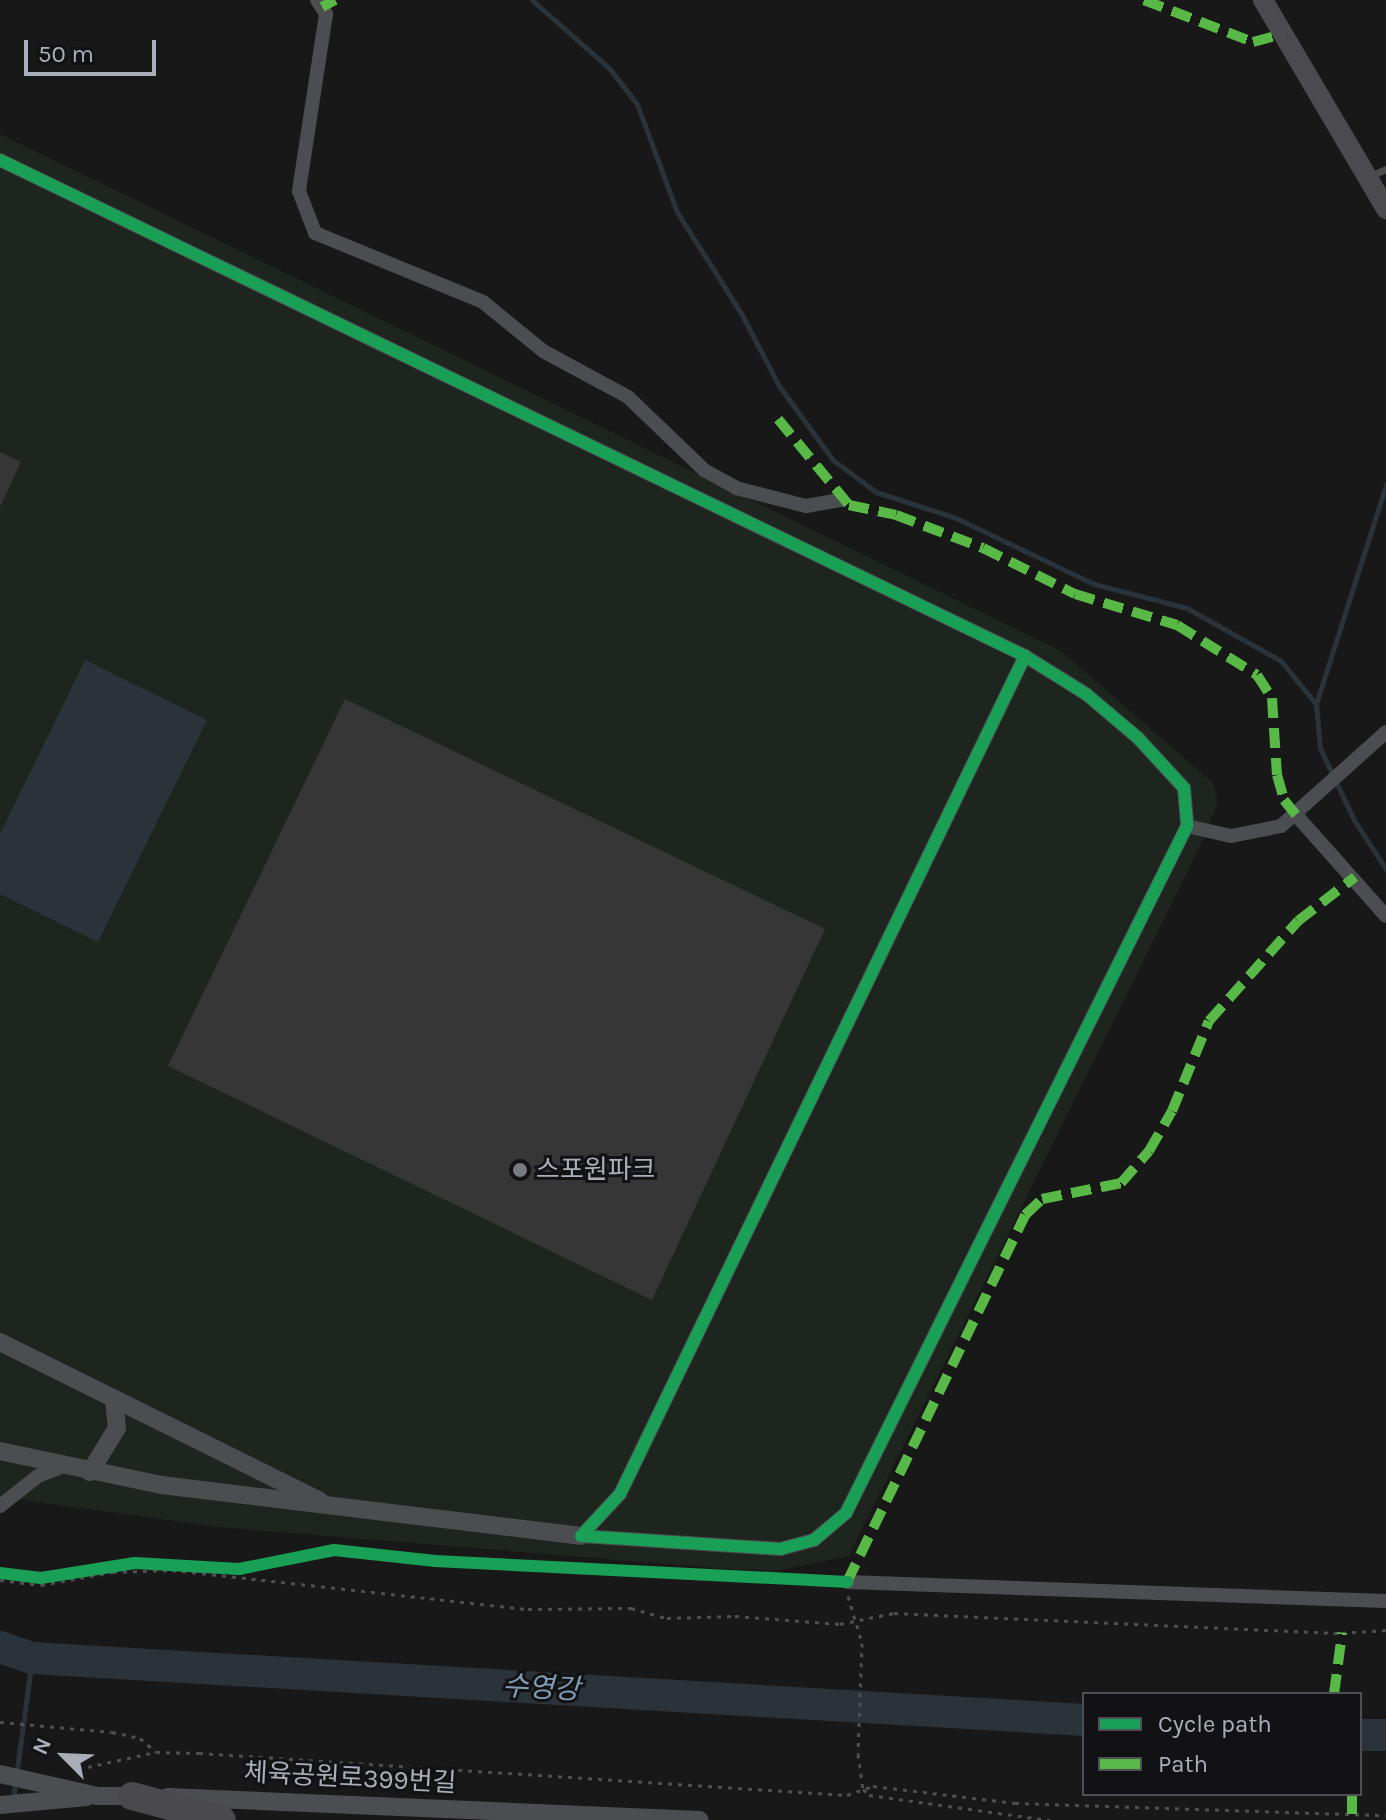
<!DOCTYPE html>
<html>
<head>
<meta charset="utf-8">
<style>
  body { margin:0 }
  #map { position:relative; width:1386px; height:1820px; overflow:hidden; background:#181818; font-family:Karla,"Noto Sans KR",sans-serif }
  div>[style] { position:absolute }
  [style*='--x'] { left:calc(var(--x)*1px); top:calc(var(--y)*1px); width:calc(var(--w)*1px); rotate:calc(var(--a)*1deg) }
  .green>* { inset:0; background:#1e251f }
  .water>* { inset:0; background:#2b333a }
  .stream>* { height:5px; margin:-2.5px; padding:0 2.5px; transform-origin:2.5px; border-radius:2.5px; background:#2b333a }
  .river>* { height:32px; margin:-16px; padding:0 16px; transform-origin:16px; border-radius:16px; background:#2b333a }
  .building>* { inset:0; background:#363637 }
  .path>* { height:3px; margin-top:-1.5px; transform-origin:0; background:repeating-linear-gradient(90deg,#4e4f53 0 4px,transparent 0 10px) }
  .service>* { height:7px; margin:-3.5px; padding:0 3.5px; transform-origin:3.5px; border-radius:3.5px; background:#4c4d51 }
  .minor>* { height:14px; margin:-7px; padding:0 7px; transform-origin:7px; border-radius:7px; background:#4c4d51 }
  .tertiary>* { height:18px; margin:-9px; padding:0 9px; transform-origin:9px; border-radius:9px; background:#4c4d51 }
  .secondary>* { height:20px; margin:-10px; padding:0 10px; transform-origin:10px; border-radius:10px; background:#4b4b4f }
  .motorway>* { height:28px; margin:-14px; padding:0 14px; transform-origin:14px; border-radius:14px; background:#4a4a4d }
  .quiet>* { height:10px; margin-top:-5px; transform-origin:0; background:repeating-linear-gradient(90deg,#58b947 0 20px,transparent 0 30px) }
  .cycleway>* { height:12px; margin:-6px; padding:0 6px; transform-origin:6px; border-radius:6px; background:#1a9f57 }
  .dots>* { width:22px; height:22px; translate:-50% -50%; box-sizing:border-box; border:4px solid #121214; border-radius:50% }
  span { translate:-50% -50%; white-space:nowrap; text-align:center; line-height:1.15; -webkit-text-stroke:6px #121214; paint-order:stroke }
  .poi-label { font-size:26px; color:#a9aeb9 }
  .left { translate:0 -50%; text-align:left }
  .street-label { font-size:26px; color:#a9aeb9 }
  .water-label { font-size:28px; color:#809db4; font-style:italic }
  .legend { position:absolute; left:1082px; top:1692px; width:280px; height:104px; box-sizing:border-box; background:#121214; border:2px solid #4e5056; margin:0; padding:10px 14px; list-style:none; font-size:24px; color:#a9aeb9 }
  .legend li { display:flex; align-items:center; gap:16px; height:40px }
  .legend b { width:40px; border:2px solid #4e5056 }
  .north { position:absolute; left:24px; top:1716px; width:80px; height:80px; -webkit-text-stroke:6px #121214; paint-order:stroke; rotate:294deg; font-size:22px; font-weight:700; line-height:32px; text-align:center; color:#a9aeb9 }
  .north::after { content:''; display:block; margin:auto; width:28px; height:36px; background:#a9aeb9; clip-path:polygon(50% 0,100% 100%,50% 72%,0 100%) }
  .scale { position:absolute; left:24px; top:40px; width:132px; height:36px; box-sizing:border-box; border:4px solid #a9aeb9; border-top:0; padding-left:10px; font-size:24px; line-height:28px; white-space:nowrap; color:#a9aeb9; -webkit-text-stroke:6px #121214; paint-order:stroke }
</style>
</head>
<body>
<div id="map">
  <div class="green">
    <div style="clip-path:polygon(0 134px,1061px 651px,1212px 782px,1218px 802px,1201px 844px,849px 1556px,774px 1571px,714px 1568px,219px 1527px,0 1497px)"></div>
  </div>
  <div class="water">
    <div style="clip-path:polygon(85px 660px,207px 720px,98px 942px,0 894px,0 834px)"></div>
  </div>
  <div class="stream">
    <div style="--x:532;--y:0;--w:104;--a:41.5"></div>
    <div style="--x:610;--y:69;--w:44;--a:52.4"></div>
    <div style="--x:637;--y:104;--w:115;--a:69.7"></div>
    <div style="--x:677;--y:212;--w:122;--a:57.7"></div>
    <div style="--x:742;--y:315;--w:80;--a:62.5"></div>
    <div style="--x:779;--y:386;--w:92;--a:53.9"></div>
    <div style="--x:833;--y:460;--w:54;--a:36.7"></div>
    <div style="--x:876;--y:492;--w:84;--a:18"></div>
    <div style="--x:956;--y:518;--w:153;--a:25.6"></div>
    <div style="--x:1094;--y:584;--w:96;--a:14.5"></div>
    <div style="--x:1187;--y:608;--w:108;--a:29.4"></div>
    <div style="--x:1281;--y:661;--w:55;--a:50.9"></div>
    <div style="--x:1316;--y:704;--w:44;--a:84.8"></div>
    <div style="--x:1320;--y:748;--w:80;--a:64.7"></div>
    <div style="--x:1354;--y:820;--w:59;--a:56.9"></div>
    <div style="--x:1316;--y:704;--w:231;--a:-72.3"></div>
    <div style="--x:13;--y:1799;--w:142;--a:-82.3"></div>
  </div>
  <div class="river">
    <div style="--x:0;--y:1647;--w:34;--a:19"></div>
    <div style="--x:32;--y:1658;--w:1054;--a:3.37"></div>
    <div style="--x:1360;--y:1735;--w:26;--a:0"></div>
  </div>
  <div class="building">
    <div style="clip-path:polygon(0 452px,21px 462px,0 507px)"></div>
    <div style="clip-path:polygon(345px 699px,825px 929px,652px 1300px,168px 1066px)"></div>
  </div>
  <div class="path">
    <div style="--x:0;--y:1580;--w:41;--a:7"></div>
    <div style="--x:41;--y:1585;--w:73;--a:-10.2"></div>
    <div style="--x:113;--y:1572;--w:59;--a:-1.9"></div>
    <div style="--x:172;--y:1570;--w:358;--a:6.3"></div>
    <div style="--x:528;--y:1609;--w:103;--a:-0.6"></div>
    <div style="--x:631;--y:1608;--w:37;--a:16"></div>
    <div style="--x:667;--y:1618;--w:68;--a:-1.7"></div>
    <div style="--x:735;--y:1616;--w:105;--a:4.4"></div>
    <div style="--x:840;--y:1624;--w:55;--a:-11.5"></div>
    <div style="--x:894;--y:1613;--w:448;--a:2.6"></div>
    <div style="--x:1342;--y:1633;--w:44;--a:-3.9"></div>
    <div style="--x:848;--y:1596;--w:49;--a:73.4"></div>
    <div style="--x:862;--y:1643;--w:111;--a:92.1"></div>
    <div style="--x:858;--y:1754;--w:35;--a:82"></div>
    <div style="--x:863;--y:1789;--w:8;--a:45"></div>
    <div style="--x:869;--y:1795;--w:183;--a:7.9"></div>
    <div style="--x:0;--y:1722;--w:112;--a:5.1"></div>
    <div style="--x:112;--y:1732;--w:29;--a:12"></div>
    <div style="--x:140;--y:1738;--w:21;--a:41"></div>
    <div style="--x:78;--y:1769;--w:80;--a:-12.3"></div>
    <div style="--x:156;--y:1752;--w:43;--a:1.3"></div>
    <div style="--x:199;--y:1753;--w:649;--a:3.71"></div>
    <div style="--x:847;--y:1795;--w:28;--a:-19"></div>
    <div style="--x:873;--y:1786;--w:143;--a:6.8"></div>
    <div style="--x:1015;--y:1803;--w:371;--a:1.9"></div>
  </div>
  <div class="service">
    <div style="--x:1370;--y:176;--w:17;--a:-24"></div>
  </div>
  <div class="minor">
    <div style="--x:317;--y:0;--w:17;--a:57"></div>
    <div style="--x:326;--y:14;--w:179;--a:98.7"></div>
    <div style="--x:299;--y:191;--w:45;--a:69.1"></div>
    <div style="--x:315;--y:233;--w:182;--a:22.3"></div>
    <div style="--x:483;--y:302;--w:77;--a:39.2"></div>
    <div style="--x:543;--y:351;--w:97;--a:28.4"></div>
    <div style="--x:628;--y:397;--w:105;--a:43.8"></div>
    <div style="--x:704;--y:470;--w:37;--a:29"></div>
    <div style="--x:736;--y:488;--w:72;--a:14.4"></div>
    <div style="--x:806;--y:506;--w:36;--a:-10"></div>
    <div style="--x:0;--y:160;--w:1139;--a:25.82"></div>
    <div style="--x:1025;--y:656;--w:72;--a:31.9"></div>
    <div style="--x:1086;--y:694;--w:68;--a:40.2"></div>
    <div style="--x:1138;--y:738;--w:68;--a:47.4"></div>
    <div style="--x:1184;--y:788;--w:38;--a:85"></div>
    <div style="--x:1187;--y:826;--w:767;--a:116.4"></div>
    <div style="--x:846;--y:1513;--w:42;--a:139.8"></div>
    <div style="--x:814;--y:1540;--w:34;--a:165"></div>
    <div style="--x:781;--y:1549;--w:200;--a:-176.3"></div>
    <div style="--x:581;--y:1536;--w:57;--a:-47.1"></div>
    <div style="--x:620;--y:1494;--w:931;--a:-64.21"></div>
    <div style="--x:1296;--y:815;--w:135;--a:48.3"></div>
    <div style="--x:1187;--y:826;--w:45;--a:12.8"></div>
    <div style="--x:1231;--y:836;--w:51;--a:-11.3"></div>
    <div style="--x:1281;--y:826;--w:141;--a:-41.8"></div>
    <div style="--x:0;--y:1506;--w:48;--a:-38.3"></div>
    <div style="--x:38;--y:1476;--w:28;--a:-21"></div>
    <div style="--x:847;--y:1582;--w:539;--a:2.02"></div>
  </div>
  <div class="tertiary">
    <div style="--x:0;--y:1342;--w:357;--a:26.4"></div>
    <div style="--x:0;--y:1451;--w:165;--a:11.9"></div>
    <div style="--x:161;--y:1485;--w:423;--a:6.9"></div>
    <div style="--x:90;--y:1472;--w:52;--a:-58.5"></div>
    <div style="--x:117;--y:1428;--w:28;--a:-96"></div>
    <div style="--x:0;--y:1774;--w:100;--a:12.7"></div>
    <div style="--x:98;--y:1796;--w:44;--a:0"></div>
    <div style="--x:168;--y:1797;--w:532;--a:2.48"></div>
    <div style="--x:0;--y:1805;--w:87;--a:-5.3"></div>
  </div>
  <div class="secondary">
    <div style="--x:1263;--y:0;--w:243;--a:59.5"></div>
  </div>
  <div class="motorway">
    <div style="--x:132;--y:1796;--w:93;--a:14.9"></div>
  </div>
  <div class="quiet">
    <div style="--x:1144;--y:0;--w:117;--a:21.1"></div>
    <div style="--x:1253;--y:42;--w:30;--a:-15"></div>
    <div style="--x:322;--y:7;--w:15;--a:-28"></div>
    <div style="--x:778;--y:419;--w:112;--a:50.5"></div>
    <div style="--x:849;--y:505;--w:48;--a:12"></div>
    <div style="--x:896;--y:515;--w:93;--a:20.8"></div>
    <div style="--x:983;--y:548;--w:103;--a:26.6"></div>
    <div style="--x:1075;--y:594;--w:107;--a:16.9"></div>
    <div style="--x:1177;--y:625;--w:94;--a:32"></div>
    <div style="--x:1257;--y:675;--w:27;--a:57"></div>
    <div style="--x:1272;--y:698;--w:77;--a:86.3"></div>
    <div style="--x:1277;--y:775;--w:26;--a:74"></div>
    <div style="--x:1284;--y:800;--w:19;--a:51"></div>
    <div style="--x:847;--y:1582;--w:408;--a:-64.1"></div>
    <div style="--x:1025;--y:1215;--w:23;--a:-43"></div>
    <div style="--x:1042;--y:1199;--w:81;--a:-11.4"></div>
    <div style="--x:1121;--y:1183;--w:43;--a:-48.8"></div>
    <div style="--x:1149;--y:1151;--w:46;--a:-60.1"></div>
    <div style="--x:1172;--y:1111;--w:97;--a:-67.7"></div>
    <div style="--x:1209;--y:1021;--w:134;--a:-48.3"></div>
    <div style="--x:1298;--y:921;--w:72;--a:-37.7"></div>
    <div style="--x:1334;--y:1694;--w:62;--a:-82.5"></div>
    <div style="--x:1352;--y:1814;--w:20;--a:-90"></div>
  </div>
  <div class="cycleway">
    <div style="--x:0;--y:160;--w:1139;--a:25.82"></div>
    <div style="--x:1025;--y:656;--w:72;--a:31.9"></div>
    <div style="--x:1086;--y:694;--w:68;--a:40.2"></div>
    <div style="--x:1138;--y:738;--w:68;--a:47.4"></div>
    <div style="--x:1184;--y:788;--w:38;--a:85"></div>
    <div style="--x:1187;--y:826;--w:767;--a:116.4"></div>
    <div style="--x:846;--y:1513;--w:42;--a:139.8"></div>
    <div style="--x:814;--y:1540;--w:34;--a:165"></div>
    <div style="--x:781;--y:1549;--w:200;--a:-176.3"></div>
    <div style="--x:581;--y:1536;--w:57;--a:-47.1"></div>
    <div style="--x:620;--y:1494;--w:931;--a:-64.21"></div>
    <div style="--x:0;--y:1573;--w:41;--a:7"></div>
    <div style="--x:41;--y:1578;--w:95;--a:-9.1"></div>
    <div style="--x:135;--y:1563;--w:104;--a:3.3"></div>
    <div style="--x:239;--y:1569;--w:97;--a:-11.3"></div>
    <div style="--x:334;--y:1550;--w:102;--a:6.2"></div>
    <div style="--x:435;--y:1561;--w:413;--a:2.9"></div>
  </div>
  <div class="dots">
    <div style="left:520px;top:1170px;background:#767a81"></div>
  </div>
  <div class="poi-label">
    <span class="left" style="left:536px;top:1170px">스포원파크</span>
  </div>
  <div class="street-label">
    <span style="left:350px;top:1778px;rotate:3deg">체육공원로399번길</span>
  </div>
  <div class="water-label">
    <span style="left:541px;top:1688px;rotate:3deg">수영강</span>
  </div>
  <ul class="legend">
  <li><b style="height:10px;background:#1a9f57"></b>Cycle path</li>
  <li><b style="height:10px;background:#58b947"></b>Path</li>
  </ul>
  <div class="north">N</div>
  <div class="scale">50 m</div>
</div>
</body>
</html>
